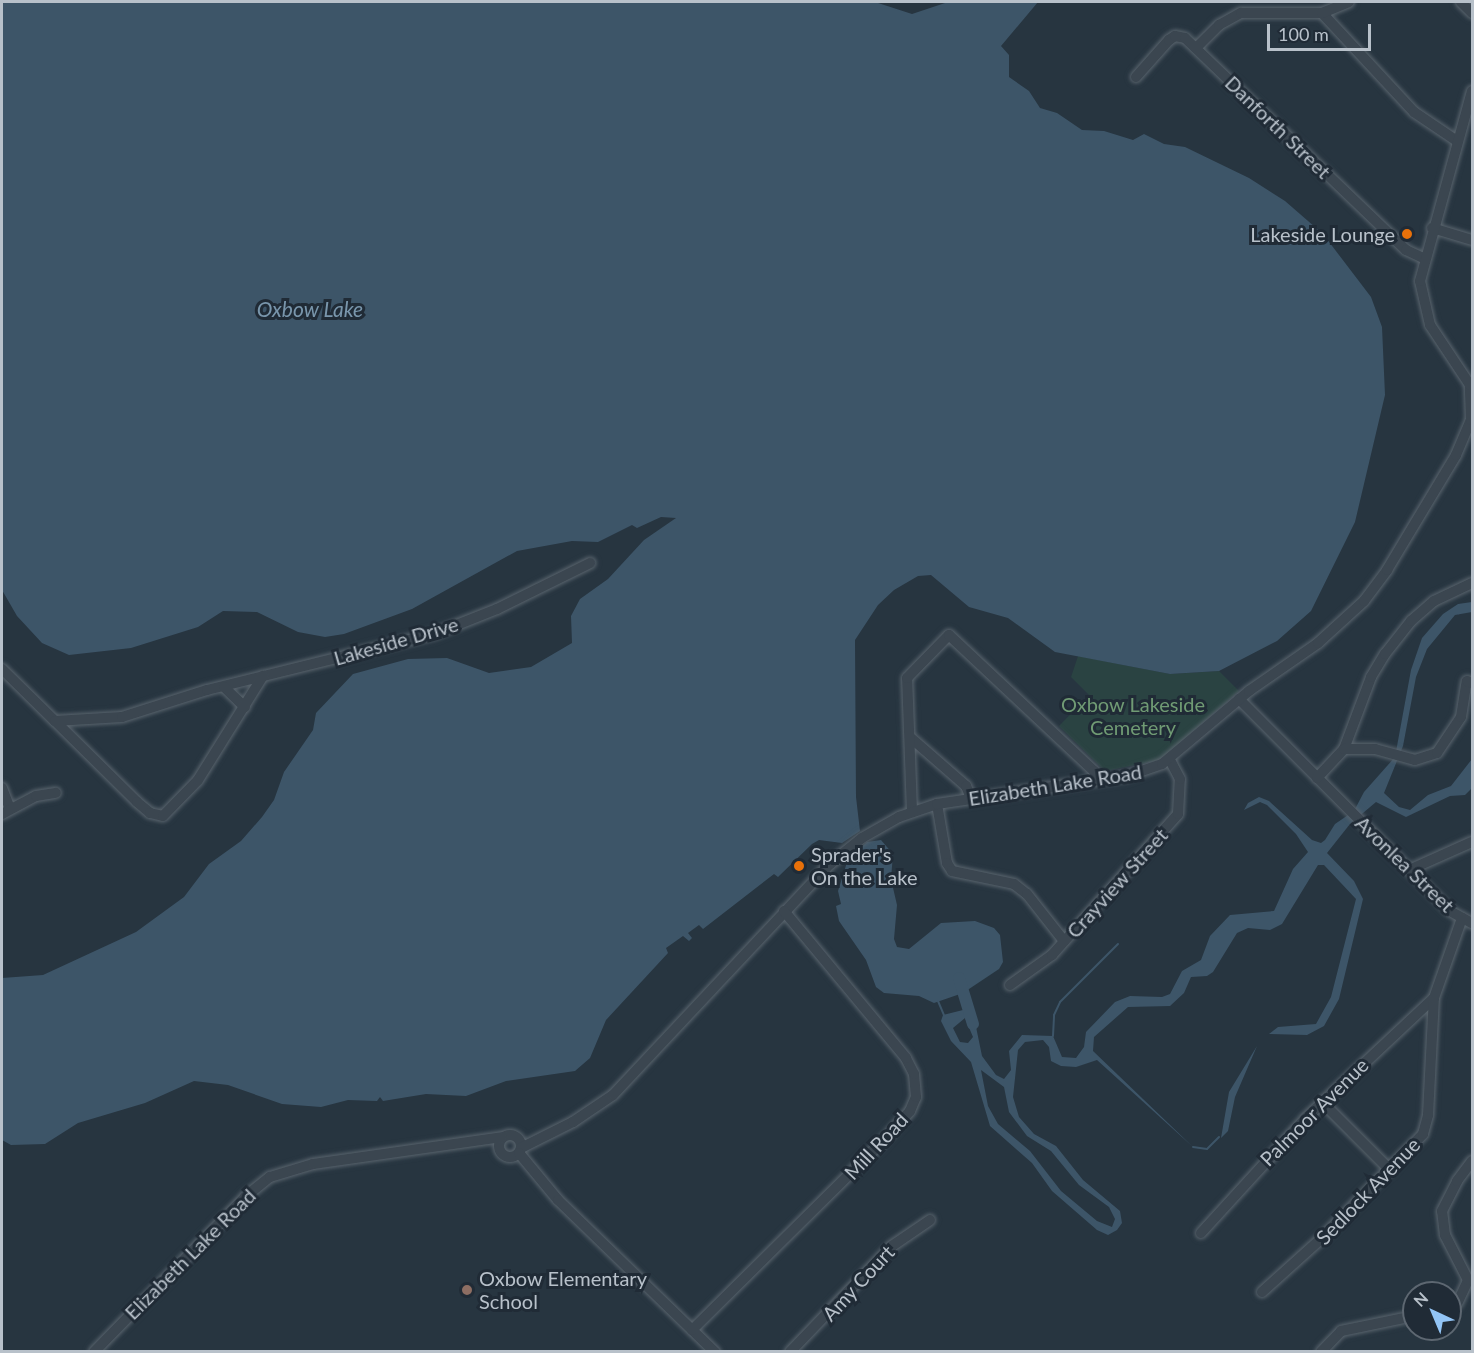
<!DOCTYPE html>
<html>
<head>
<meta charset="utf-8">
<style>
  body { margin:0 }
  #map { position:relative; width:1474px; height:1353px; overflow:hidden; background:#273540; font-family:Lato,sans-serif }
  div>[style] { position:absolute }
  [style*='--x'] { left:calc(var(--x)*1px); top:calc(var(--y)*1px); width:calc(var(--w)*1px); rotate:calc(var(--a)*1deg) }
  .green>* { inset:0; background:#2a4342 }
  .water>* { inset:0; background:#3d5568 }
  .stream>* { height:2px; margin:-1px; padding:0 1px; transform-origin:1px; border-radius:1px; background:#3d5568 }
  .river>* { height:12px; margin:-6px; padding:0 6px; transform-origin:6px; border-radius:6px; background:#3d5568 }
  .roads { filter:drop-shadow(0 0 2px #59646d) drop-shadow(0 0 2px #59646d) }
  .minor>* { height:10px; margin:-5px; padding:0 5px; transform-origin:5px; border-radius:5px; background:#3b4650 }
  .minor>.ring { margin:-5px; padding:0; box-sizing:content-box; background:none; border:10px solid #3b4650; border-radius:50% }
  .dots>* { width:16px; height:16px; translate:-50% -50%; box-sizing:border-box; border:3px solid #202b36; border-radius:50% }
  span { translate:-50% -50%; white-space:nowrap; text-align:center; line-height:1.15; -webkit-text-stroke:6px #202b36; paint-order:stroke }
  .street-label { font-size:20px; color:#b8c1ca }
  .poi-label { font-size:20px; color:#b8c1ca }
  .right { translate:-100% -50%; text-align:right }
  .left { translate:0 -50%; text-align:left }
  .park-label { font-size:20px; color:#709b74 }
  .water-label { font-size:21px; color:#7996ac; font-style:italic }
  .frame { position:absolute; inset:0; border:3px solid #b8c1ca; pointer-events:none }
  .north { position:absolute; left:1402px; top:1281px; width:60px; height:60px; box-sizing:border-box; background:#202b36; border:2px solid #5d6771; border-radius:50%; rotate:316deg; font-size:16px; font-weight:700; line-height:24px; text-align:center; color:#b8c1ca }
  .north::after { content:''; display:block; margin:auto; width:21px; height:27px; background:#92c4f5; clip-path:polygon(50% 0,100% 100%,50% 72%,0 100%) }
  .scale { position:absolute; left:1267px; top:24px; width:104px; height:27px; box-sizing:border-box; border:3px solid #b8c1ca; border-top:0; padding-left:8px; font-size:18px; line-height:21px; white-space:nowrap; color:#b8c1ca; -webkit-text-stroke:4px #202b36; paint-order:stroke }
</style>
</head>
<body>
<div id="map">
  <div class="green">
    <div style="clip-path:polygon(1078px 656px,1170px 674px,1219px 671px,1239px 691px,1160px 760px,1105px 771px,1059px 726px,1089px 695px,1071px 677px)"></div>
  </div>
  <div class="water">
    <div style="clip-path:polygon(2px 2px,875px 2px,912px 14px,948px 2px,1038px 2px,1001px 46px,1009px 55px,1009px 77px,1029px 91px,1040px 108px,1057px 113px,1082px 130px,1104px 131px,1133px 140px,1144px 134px,1164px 144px,1185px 147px,1249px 178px,1285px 201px,1323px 234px,1371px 297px,1382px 327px,1385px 395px,1355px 522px,1311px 611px,1277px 641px,1219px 671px,1170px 674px,1055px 652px,1008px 618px,969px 607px,931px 575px,918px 576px,894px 590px,878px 605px,855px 640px,856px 797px,860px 831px,842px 843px,819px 840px,812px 844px,778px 877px,774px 874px,703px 929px,699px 925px,688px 933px,692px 938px,689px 941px,683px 936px,666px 948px,668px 953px,606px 1020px,590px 1058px,575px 1071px,506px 1081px,466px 1096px,426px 1094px,383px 1101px,380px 1097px,377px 1101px,348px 1100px,321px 1107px,282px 1104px,228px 1085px,194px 1081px,145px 1103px,78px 1123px,45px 1144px,11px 1145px,2px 1140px,2px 978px,43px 975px,136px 932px,184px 897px,209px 864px,241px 841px,262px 817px,274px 800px,284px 772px,313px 730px,316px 713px,353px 674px,408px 659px,447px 658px,489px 673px,531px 667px,572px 643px,571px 616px,580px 599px,608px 579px,644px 540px,676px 518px,661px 517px,637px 528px,632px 525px,598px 542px,572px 541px,517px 551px,412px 609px,344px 634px,325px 637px,298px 632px,257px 612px,223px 611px,198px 627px,131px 648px,69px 655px,42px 643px,17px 616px,2px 590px)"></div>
    <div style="clip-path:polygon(evenodd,1472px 602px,1472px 612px,1455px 615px,1427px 649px,1416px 677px,1403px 746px,1384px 793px,1399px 807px,1410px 810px,1428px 795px,1451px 786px,1472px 759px,1472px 788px,1465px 795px,1450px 796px,1406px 817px,1376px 802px,1350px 824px,1327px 853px,1354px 881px,1363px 899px,1339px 999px,1324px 1026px,1307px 1035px,1269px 1034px,1278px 1027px,1316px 1024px,1331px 997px,1356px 899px,1324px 865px,1318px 865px,1282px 924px,1270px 930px,1248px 928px,1237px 933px,1213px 972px,1207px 976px,1191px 977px,1184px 993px,1170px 1006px,1128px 1007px,1094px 1037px,1093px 1051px,1193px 1147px,1097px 1060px,1076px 1067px,1061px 1066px,1051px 1061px,1049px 1047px,1043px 1040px,1025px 1042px,1018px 1050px,1013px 1097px,1019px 1117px,1034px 1134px,1056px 1146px,1083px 1180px,1120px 1211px,1122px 1223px,1117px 1230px,1108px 1235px,1097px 1230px,1052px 1191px,1032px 1163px,990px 1126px,971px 1062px,951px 1041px,941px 1021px,943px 1015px,967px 1009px,974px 1017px,982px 1056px,996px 1075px,1004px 1079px,1011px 1070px,1009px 1051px,1022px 1035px,1053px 1036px,1062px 1057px,1076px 1058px,1084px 1047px,1086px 1032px,1115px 1002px,1130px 996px,1162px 997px,1170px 994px,1182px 971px,1201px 960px,1210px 936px,1230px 915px,1274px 911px,1293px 869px,1308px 852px,1296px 834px,1267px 805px,1260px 802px,1244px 810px,1248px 803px,1259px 797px,1269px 801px,1312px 840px,1321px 843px,1325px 840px,1335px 824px,1354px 811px,1364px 792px,1395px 757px,1411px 670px,1422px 638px,1443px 614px,1458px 604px,1472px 602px,965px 1018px,973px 1037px,968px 1043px,960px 1042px,953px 1028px,965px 1018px,1472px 602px,981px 1070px,1004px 1087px,1009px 1112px,1027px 1136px,1051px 1151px,1079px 1185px,1109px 1207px,1115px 1219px,1112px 1227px,1097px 1221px,1061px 1191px,1030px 1151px,998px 1124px,988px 1106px,981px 1070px)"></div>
    <div style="clip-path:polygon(881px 840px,893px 854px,891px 879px,897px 905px,894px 939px,897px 947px,909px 949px,941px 923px,975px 921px,994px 928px,1000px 935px,1003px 962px,999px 969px,963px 993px,934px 1003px,919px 996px,884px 993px,876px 987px,866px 960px,839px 921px,836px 906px,841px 904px,838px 891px,848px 859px,867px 842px)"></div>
    <div style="clip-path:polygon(1257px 1046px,1235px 1097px,1228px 1131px,1221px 1138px,1229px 1092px)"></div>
  </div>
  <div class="stream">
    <div style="--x:938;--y:1001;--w:15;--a:67"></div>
    <div style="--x:1053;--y:1036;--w:21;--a:-87"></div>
    <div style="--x:1054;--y:1015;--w:14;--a:-65"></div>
    <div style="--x:1060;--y:1002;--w:82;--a:-45"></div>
    <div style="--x:1193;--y:1147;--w:14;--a:8"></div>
    <div style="--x:1207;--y:1149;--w:17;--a:-45"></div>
  </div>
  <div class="river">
    <div style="--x:959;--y:978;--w:48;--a:73.1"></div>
  </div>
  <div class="roads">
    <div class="minor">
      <div style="--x:1461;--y:2;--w:16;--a:45"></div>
      <div style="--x:1322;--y:13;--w:135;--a:47.1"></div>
      <div style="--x:1414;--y:112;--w:52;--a:34"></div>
      <div style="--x:1196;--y:48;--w:33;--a:-45"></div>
      <div style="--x:1219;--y:25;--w:25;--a:-29"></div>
      <div style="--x:1241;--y:13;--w:81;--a:0"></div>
      <div style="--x:1322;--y:13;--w:29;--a:-22"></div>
      <div style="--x:1136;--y:77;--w:50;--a:-48.3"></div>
      <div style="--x:1169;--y:40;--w:7;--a:-34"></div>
      <div style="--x:1175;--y:36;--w:10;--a:11"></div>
      <div style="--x:1185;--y:38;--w:306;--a:43.8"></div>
      <div style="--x:1406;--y:250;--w:19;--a:25"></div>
      <div style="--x:1432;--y:228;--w:42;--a:16.7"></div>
      <div style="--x:2;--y:669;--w:74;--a:44.5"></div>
      <div style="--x:55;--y:721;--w:67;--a:-3.4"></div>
      <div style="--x:122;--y:717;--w:89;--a:-17.6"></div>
      <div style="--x:207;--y:690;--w:234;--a:-13.9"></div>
      <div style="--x:434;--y:634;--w:68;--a:-21.6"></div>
      <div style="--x:497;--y:609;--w:104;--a:-26.3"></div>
      <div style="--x:224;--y:687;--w:29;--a:44"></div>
      <div style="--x:1239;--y:699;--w:299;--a:45.1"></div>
      <div style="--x:1450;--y:911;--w:25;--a:29"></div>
      <div style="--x:55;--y:721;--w:115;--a:44.6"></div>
      <div style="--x:137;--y:802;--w:17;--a:40"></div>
      <div style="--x:150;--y:813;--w:13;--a:13"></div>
      <div style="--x:163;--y:816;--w:50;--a:-45.8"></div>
      <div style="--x:198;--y:780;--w:123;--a:-58"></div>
      <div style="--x:911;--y:738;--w:73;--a:41.1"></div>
      <div style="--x:966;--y:786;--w:13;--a:67"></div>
      <div style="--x:1344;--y:749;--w:77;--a:-69.4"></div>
      <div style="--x:1371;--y:677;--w:27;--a:-59"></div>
      <div style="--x:1385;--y:654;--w:42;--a:-51.8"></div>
      <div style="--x:1411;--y:621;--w:30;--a:-41"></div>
      <div style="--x:1434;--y:601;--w:42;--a:-25.3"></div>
      <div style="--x:1317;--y:778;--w:40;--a:-47"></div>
      <div style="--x:1344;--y:749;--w:31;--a:0"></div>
      <div style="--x:1375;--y:749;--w:41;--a:15.4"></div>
      <div style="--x:1415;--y:760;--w:23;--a:-18"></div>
      <div style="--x:1437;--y:753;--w:43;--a:-56.3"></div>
      <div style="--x:1461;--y:717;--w:36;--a:-81"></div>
      <div style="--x:1467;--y:681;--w:5;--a:22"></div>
      <div style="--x:2;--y:788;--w:22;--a:69"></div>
      <div style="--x:937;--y:804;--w:60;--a:80.4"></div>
      <div style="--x:947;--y:863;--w:9;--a:58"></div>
      <div style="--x:952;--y:871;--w:63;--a:11.8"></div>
      <div style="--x:1014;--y:884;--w:16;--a:38"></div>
      <div style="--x:1027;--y:894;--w:60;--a:51.8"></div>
      <div style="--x:912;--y:812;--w:134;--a:-92.1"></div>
      <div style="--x:907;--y:678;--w:60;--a:-45.7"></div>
      <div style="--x:949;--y:635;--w:199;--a:43.2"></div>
      <div style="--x:1094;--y:771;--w:10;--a:66"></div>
      <div style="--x:2;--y:814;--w:38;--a:-28"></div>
      <div style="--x:36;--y:796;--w:20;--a:-9"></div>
      <div style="--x:1409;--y:870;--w:69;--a:-24"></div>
      <div style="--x:1010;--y:985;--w:52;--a:-35.5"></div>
      <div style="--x:1052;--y:955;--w:189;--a:-48.2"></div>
      <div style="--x:1178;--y:814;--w:35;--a:-87"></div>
      <div style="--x:1180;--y:779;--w:21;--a:-118"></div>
      <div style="--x:1322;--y:1102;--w:96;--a:45"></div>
      <div class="ring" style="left:499px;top:1135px;width:12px;height:12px"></div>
      <div style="--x:521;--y:1148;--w:58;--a:-26.6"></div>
      <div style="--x:573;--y:1122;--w:48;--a:-34"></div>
      <div style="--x:613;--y:1095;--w:317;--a:-46.8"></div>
      <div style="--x:830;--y:864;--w:41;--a:-39.1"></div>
      <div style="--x:862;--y:838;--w:43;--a:-29.6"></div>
      <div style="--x:899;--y:817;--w:40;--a:-18.9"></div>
      <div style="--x:937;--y:804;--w:192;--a:-8.4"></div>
      <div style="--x:1127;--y:776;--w:37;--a:-19"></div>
      <div style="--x:1162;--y:764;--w:114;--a:-40"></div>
      <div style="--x:1249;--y:691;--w:84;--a:-34.8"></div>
      <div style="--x:1318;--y:643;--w:62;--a:-42.4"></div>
      <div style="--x:1364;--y:601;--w:39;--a:-53"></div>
      <div style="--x:1387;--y:570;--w:134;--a:-59"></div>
      <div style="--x:1456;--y:455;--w:38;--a:-67"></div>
      <div style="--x:1471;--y:420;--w:35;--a:-92"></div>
      <div style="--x:1470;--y:385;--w:72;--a:-123.7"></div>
      <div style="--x:1430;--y:325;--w:45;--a:-102.8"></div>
      <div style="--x:1420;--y:281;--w:197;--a:-74.7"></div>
      <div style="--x:519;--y:1153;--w:61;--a:50.3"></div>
      <div style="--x:558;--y:1200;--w:219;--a:44.1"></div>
      <div style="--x:1201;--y:1233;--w:154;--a:-47.6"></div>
      <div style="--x:1305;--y:1119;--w:177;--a:-43.2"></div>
      <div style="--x:1262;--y:1292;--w:81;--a:-42"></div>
      <div style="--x:1322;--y:1238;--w:145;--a:-45.8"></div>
      <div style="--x:1423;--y:1134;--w:20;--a:-75"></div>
      <div style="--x:1428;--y:1115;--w:117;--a:-87.1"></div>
      <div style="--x:1434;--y:998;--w:85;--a:-70.7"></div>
      <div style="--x:1450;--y:1306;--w:7;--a:-16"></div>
      <div style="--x:1457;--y:1304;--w:26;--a:-65"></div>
      <div style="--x:1468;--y:1280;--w:51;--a:-117.1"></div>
      <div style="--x:1445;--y:1235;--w:24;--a:-97"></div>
      <div style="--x:1442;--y:1211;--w:34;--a:-63"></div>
      <div style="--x:1457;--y:1181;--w:25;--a:-53"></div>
      <div style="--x:692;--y:1330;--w:267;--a:-44.7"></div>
      <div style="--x:882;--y:1142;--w:42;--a:-47.9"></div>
      <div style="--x:910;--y:1111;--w:15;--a:-67"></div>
      <div style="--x:916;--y:1097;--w:23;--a:-95"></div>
      <div style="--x:914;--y:1074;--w:18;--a:-117"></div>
      <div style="--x:906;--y:1058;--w:191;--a:-129.7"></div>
      <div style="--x:94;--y:1352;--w:216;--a:-45.7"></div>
      <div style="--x:245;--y:1197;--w:32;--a:-39"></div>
      <div style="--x:270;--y:1177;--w:45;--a:-16.8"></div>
      <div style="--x:313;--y:1164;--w:191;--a:-8.1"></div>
      <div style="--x:790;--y:1352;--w:147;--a:-46.1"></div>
      <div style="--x:892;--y:1246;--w:46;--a:-34.4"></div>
      <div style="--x:1321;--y:1352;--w:29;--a:-46"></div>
      <div style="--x:1341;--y:1331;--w:75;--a:-11.6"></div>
    </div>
  </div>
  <div class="dots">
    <div style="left:1407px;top:234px;background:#e8710a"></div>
    <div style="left:799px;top:866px;background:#e8710a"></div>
    <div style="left:467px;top:1290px;background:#8d6e63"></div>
  </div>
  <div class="street-label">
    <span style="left:1278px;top:127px;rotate:44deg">Danforth Street</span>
    <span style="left:396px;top:641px;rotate:-16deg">Lakeside Drive</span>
    <span style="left:1055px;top:785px;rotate:-9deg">Elizabeth Lake Road</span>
    <span style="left:1405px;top:864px;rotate:44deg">Avonlea Street</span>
    <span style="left:1117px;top:883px;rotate:-48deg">Crayview Street</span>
    <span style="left:1314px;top:1112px;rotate:-45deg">Palmoor Avenue</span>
    <span style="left:876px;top:1146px;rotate:-47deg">Mill Road</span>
    <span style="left:1368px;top:1191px;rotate:-46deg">Sedlock Avenue</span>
    <span style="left:190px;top:1254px;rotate:-45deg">Elizabeth Lake Road</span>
    <span style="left:858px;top:1283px;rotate:-47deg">Amy Court</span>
  </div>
  <div class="poi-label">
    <span class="right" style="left:1395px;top:234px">Lakeside Lounge</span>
    <span class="left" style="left:811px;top:866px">Sprader's<br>On the Lake</span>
    <span class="left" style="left:479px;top:1290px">Oxbow Elementary<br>School</span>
  </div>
  <div class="park-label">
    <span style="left:1133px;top:716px">Oxbow Lakeside<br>Cemetery</span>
  </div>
  <div class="water-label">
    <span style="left:310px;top:309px">Oxbow Lake</span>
  </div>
  <div class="frame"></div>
  <div class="north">N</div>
  <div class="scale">100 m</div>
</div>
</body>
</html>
